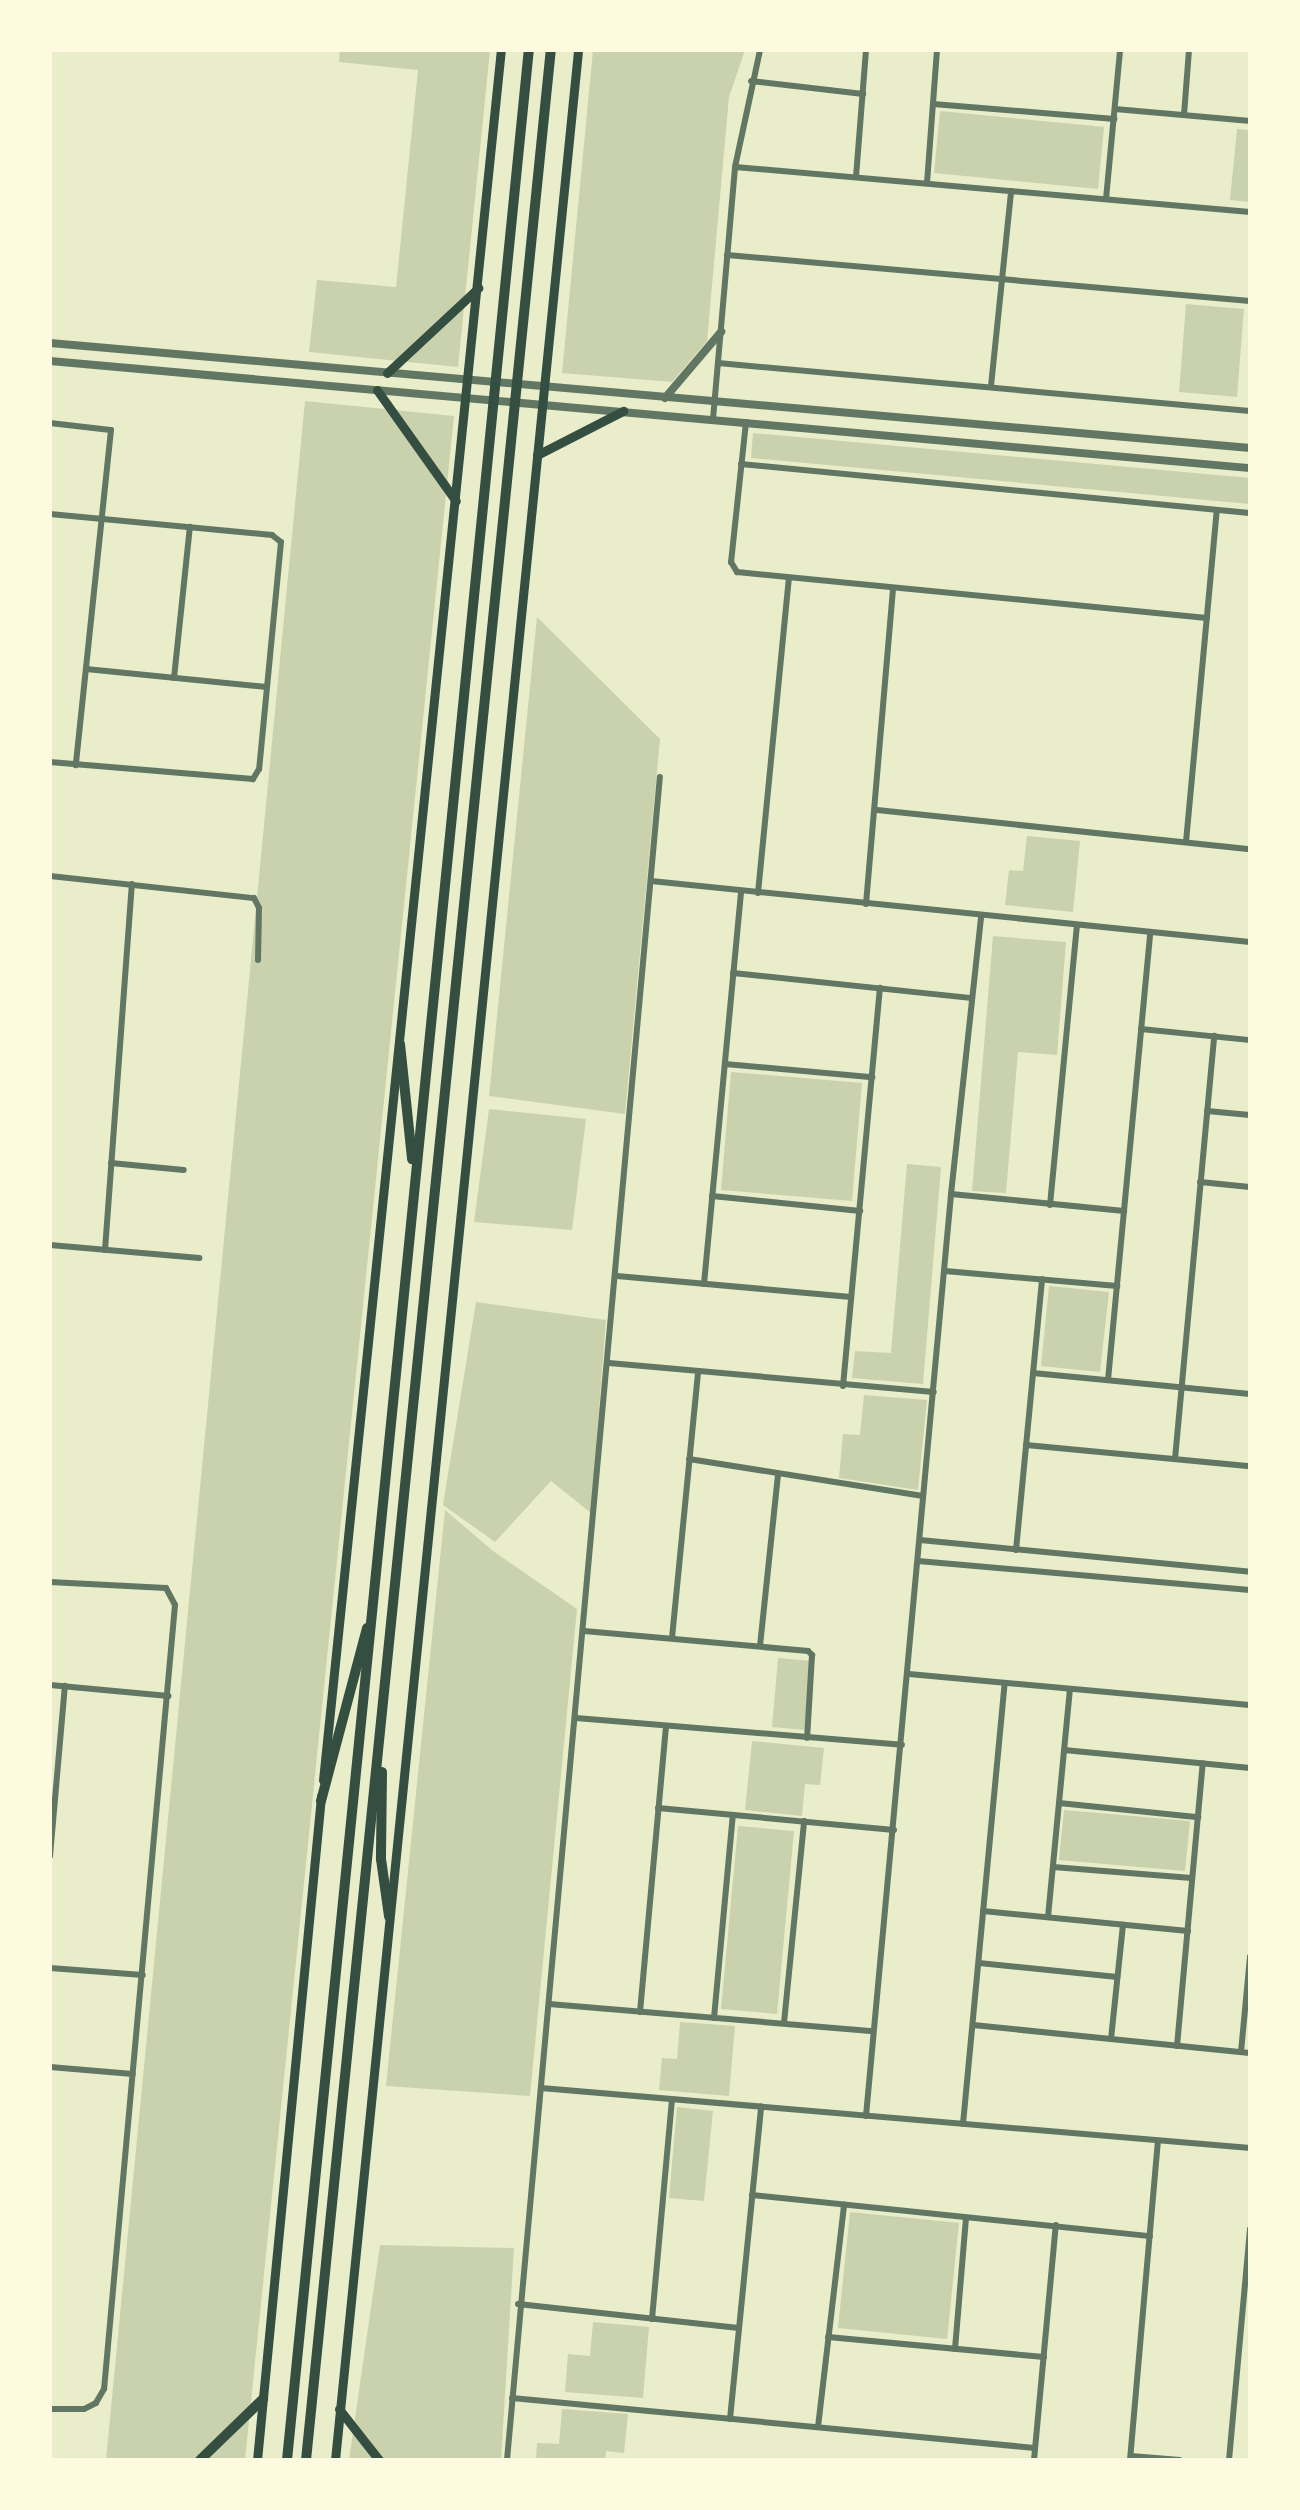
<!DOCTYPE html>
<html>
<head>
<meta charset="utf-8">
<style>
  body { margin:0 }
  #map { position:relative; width:1300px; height:2510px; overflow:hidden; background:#e9edc9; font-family:Georgia,serif }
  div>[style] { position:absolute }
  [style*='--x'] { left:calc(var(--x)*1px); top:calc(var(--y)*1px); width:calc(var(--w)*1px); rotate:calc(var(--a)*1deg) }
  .green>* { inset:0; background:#cad2ad }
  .minor>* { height:6px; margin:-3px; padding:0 3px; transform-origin:3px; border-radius:3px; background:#617663 }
  .tertiary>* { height:8px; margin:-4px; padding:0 4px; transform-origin:4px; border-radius:4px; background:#617663 }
  .primary>* { height:9px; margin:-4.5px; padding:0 4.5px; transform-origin:4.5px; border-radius:4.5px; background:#344e41 }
  .trunk>* { height:10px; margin:-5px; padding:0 5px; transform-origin:5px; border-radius:5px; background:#344e41 }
  .motorway>* { height:10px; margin:-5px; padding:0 5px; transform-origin:5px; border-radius:5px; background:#344e41 }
  span { translate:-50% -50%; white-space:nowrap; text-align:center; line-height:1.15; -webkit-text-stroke:8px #fefae0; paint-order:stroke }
  .frame { position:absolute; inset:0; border:52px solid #fefae0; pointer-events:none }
</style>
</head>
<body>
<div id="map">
  <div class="green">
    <div style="clip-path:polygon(340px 50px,490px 50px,458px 367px,309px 352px,317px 280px,396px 287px,418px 70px,339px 62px)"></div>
    <div style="clip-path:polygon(593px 50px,745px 50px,729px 97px,707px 341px,672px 382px,562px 373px)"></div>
    <div style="clip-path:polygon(940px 111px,1104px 127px,1098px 189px,934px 173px)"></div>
    <div style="clip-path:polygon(1237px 129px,1250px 130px,1250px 202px,1230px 200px)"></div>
    <div style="clip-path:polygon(1186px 304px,1244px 309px,1237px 397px,1179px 392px)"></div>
    <div style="clip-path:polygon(305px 401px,454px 416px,245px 2460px,106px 2460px)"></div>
    <div style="clip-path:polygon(753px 433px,1250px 478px,1250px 504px,751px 458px)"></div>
    <div style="clip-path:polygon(537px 617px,660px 739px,625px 1114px,489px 1096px)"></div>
    <div style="clip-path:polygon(1027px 836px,1080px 841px,1073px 912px,1005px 905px,1009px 870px,1023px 871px)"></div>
    <div style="clip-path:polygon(993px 936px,1066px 942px,1057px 1055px,1018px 1052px,1006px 1193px,972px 1191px)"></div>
    <div style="clip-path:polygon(731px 1072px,862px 1083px,852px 1201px,721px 1190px)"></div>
    <div style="clip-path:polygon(489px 1109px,586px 1119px,572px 1230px,474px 1222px)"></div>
    <div style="clip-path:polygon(907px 1164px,941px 1167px,923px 1384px,852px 1378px,855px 1351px,891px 1353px)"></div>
    <div style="clip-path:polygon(1049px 1286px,1109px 1292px,1100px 1372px,1041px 1366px)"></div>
    <div style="clip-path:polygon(476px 1302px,606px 1320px,591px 1513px,551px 1481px,495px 1542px,443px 1505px)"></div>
    <div style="clip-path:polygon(864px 1395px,927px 1400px,918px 1490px,839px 1478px,843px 1434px,860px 1435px)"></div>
    <div style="clip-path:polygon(445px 1510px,493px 1551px,577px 1609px,530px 2096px,386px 2086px)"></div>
    <div style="clip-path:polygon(778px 1658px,812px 1661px,806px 1730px,772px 1727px)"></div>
    <div style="clip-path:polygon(752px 1741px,824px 1748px,820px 1785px,805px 1784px,802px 1816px,745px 1810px)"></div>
    <div style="clip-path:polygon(1064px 1810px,1190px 1821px,1185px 1871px,1059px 1860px)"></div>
    <div style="clip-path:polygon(738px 1826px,794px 1831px,777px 2014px,721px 2009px)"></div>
    <div style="clip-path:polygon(680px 2022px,735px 2026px,729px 2096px,659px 2090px,662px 2058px,677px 2059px)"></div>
    <div style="clip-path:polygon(677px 2107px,713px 2111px,704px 2201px,669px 2198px)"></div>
    <div style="clip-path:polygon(850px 2212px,959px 2223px,947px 2339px,838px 2328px)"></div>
    <div style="clip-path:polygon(380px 2245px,514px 2248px,501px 2460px,349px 2460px)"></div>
    <div style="clip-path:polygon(593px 2322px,649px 2327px,643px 2398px,565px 2392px,568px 2354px,590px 2356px)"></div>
    <div style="clip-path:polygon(562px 2409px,628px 2414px,624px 2453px,606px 2451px,605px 2460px,536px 2460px,537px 2443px,559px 2444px)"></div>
  </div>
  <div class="minor">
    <div style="--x:751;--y:81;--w:113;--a:6.6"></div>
    <div style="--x:933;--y:104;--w:182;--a:4.7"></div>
    <div style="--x:1115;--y:109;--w:136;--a:5.1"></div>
    <div style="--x:1184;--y:115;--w:65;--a:-85.6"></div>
    <div style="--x:735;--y:167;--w:517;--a:4.99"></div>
    <div style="--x:856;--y:177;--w:127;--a:-85.5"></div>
    <div style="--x:927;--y:183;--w:133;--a:-85.7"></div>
    <div style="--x:1106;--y:199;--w:150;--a:-84.6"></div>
    <div style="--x:727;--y:255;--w:525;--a:5.03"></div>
    <div style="--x:718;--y:363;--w:534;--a:5.16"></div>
    <div style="--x:991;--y:386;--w:196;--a:-84.1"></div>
    <div style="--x:713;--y:419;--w:253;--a:-85"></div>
    <div style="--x:735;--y:167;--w:120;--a:-77.9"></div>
    <div style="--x:746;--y:422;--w:141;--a:96.1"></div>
    <div style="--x:731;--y:562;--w:12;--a:59"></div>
    <div style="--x:737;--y:572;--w:472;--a:5.6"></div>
    <div style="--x:50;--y:423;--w:61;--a:6.5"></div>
    <div style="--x:111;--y:430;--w:337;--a:96"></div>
    <div style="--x:741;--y:464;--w:511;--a:5.5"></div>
    <div style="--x:50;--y:514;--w:223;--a:5.4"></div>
    <div style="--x:272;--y:535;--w:11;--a:38"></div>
    <div style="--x:281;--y:542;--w:228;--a:95.5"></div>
    <div style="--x:259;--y:769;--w:12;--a:121"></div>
    <div style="--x:253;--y:779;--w:204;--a:-175.2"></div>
    <div style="--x:86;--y:669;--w:182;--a:5.7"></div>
    <div style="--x:174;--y:678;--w:152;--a:-84"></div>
    <div style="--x:877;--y:810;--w:375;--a:6"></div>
    <div style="--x:1186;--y:842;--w:333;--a:-84.7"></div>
    <div style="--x:50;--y:876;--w:205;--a:6.2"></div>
    <div style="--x:254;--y:898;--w:11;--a:63"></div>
    <div style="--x:259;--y:908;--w:52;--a:91.1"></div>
    <div style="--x:651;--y:881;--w:602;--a:5.81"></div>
    <div style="--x:758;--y:893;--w:317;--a:-84.4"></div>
    <div style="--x:866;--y:904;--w:316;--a:-85.1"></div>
    <div style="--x:733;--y:973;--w:238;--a:6"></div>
    <div style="--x:1141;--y:1029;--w:110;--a:5.8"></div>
    <div style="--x:725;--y:1064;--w:148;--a:5.1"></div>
    <div style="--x:1207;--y:1111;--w:43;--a:5.3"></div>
    <div style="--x:111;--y:1163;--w:73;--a:5.5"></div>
    <div style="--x:1200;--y:1182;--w:50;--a:5.7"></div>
    <div style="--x:951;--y:1194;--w:174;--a:5.6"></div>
    <div style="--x:712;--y:1196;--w:149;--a:5.8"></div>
    <div style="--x:1050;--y:1205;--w:281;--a:-84.5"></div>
    <div style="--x:50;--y:1245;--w:150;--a:5"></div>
    <div style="--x:105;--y:1250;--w:367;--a:-85.8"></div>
    <div style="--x:945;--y:1271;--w:173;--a:5"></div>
    <div style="--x:617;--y:1276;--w:235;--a:5.1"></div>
    <div style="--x:704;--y:1284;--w:395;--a:-84.6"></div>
    <div style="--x:609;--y:1363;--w:326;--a:5.1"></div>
    <div style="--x:1033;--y:1373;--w:218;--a:5.5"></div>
    <div style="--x:1108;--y:1380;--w:450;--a:-84.6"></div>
    <div style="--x:843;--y:1386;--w:400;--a:-84.7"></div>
    <div style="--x:1026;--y:1445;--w:225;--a:5.4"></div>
    <div style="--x:689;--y:1459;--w:237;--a:9"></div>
    <div style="--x:1175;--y:1459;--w:425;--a:-84.7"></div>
    <div style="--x:920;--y:1540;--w:332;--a:5.5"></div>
    <div style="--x:1016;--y:1550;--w:272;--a:-84.5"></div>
    <div style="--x:918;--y:1561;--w:333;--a:5"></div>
    <div style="--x:50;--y:1582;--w:116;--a:3"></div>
    <div style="--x:166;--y:1588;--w:19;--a:62"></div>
    <div style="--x:175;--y:1605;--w:787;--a:95.17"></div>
    <div style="--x:104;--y:2389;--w:16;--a:120"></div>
    <div style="--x:96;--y:2403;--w:13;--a:153"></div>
    <div style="--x:84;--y:2409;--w:34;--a:180"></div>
    <div style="--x:584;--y:1631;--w:225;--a:5.1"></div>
    <div style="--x:808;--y:1651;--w:6;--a:45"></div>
    <div style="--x:812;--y:1655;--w:83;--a:93.4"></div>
    <div style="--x:672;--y:1638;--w:268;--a:-84.4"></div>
    <div style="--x:760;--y:1646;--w:173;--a:-84"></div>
    <div style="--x:909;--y:1674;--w:342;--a:5.2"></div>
    <div style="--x:50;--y:1685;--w:119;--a:5.3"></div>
    <div style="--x:576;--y:1718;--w:327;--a:4.7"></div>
    <div style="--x:1064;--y:1750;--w:187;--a:5.5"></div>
    <div style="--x:1059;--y:1803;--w:140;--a:5.8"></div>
    <div style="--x:658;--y:1808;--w:237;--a:5.3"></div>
    <div style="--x:50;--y:1856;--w:171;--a:-85"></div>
    <div style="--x:1053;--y:1867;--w:139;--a:4.5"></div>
    <div style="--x:983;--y:1911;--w:206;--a:5.6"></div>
    <div style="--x:1048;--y:1917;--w:229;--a:-84.5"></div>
    <div style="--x:979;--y:1963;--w:139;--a:5.8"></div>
    <div style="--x:50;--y:1968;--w:93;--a:4.3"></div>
    <div style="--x:549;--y:2004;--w:325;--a:4.8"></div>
    <div style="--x:640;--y:2012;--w:287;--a:-84.8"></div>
    <div style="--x:714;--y:2018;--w:204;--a:-84.7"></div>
    <div style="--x:784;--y:2023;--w:203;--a:-84.3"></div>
    <div style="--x:973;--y:2025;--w:278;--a:5.8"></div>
    <div style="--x:1111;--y:2039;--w:115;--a:-84"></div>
    <div style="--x:1177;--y:2046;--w:284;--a:-84.8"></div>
    <div style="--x:1241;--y:2052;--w:96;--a:-84.6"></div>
    <div style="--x:50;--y:2067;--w:83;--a:4.8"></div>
    <div style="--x:541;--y:2088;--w:712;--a:4.84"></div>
    <div style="--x:866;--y:2116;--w:926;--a:-84.73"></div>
    <div style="--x:951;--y:1194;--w:280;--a:-83.8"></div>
    <div style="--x:963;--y:2124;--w:443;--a:-84.6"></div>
    <div style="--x:752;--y:2195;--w:400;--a:5.9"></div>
    <div style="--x:518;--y:2304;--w:222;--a:6.2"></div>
    <div style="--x:652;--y:2319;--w:221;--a:-84.8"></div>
    <div style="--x:828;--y:2337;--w:217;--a:5.3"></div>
    <div style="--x:955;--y:2349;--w:132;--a:-85.2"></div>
    <div style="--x:512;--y:2398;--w:525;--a:5.46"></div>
    <div style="--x:730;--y:2419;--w:314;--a:-84.3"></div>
    <div style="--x:818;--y:2427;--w:224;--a:-83.3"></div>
    <div style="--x:1131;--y:2456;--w:49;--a:4.7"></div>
    <div style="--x:507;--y:2460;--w:1690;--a:-84.81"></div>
    <div style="--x:1034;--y:2460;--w:236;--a:-84.7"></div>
    <div style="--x:1130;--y:2460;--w:320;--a:-85"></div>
    <div style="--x:1229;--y:2460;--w:232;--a:-84.8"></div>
  </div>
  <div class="tertiary">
    <div style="--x:50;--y:343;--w:1205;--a:5"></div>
    <div style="--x:50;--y:361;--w:1205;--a:5.1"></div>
    <div style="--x:665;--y:398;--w:87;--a:-49.7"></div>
  </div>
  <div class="primary">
    <div style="--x:387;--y:373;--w:125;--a:-43"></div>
    <div style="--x:377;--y:390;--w:136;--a:54.6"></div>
    <div style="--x:537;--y:455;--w:97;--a:-27.1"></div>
    <div style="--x:323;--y:1780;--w:1739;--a:-84.13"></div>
    <div style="--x:339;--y:2409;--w:65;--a:51.9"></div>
    <div style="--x:257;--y:2460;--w:667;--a:-84.49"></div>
    <div style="--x:335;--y:2460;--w:2422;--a:-84.24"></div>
  </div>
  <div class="trunk">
    <div style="--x:200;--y:2460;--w:88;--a:-44.1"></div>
  </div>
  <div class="motorway">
    <div style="--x:400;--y:1044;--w:116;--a:84"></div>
    <div style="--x:382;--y:1772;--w:87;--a:90.7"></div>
    <div style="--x:381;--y:1859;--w:58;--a:82"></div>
    <div style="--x:321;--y:1801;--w:179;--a:-75.1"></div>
    <div style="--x:287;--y:2460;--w:2422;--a:-84.27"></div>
    <div style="--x:306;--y:2460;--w:2422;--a:-84.2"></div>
  </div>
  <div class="frame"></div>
</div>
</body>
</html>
